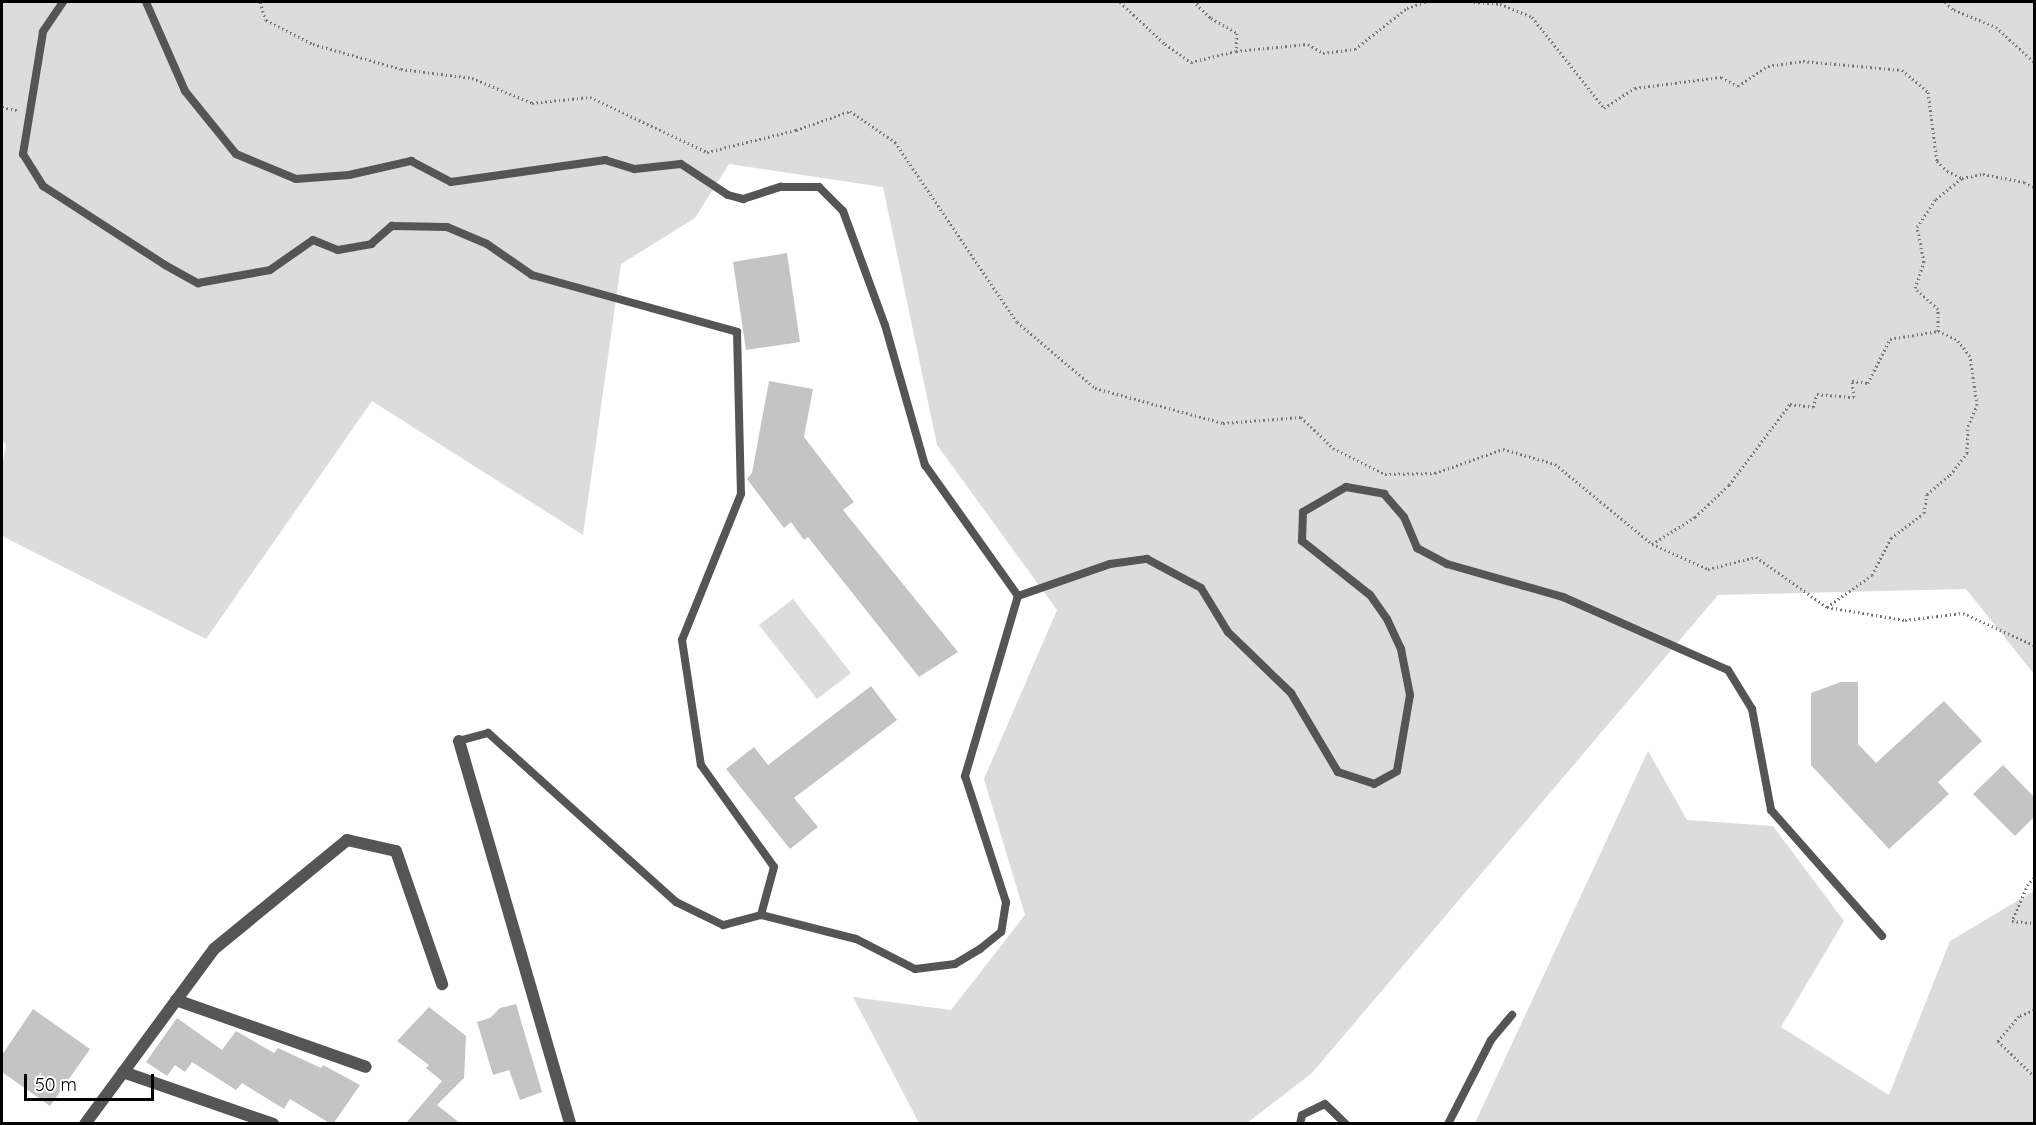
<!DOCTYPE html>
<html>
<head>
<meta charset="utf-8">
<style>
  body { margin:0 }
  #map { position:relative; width:2036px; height:1125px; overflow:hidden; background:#fff; font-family:Quicksand,sans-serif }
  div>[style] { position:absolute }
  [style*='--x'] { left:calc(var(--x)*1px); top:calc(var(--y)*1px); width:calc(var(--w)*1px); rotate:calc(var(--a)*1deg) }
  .green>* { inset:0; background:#dcdcdc }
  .building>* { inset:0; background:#c4c4c4 }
  .path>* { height:3px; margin-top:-1.5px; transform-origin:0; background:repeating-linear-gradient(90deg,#777 0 1.5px,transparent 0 4.5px) }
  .service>* { height:8px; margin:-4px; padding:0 4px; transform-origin:4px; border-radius:4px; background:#555 }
  .minor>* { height:12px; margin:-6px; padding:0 6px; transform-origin:6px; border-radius:6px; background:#555 }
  span { translate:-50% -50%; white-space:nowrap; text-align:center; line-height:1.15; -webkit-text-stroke:5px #fff; paint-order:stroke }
  .frame { position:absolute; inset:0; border:3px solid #000; pointer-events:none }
  .scale { position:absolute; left:24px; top:1074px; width:130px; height:27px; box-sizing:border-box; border:3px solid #000; border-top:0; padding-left:8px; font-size:18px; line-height:21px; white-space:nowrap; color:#000; -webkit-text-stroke:4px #fff; paint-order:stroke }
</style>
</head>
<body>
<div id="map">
  <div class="green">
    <div style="clip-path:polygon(2px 2px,2034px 2px,2034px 674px,1966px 589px,1718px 595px,1312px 1073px,1247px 1123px,919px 1123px,853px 997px,951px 1010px,1025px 915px,984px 779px,1057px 610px,937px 445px,883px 187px,729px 164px,695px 218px,621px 264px,583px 535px,372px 401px,206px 639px,2px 536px,2px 467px,6px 444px,2px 441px)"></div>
    <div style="clip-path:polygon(793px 599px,851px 673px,817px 699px,759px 625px)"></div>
    <div style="clip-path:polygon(1648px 751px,1687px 820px,1773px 826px,1844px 921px,1781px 1027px,1889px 1095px,1950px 941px,2034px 891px,2034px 1123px,1475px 1123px)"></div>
  </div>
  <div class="building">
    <div style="clip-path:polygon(787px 253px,800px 342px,746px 350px,733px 262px)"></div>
    <div style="clip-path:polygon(769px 381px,813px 389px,804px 437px,854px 502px,843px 510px,958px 652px,919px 677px,808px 537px,804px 540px,791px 522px,784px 528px,747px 479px,752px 473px)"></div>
    <div style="clip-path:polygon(1841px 682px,1858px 682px,1858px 744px,1876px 763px,1944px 701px,1982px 741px,1938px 782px,1949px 794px,1889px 849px,1811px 765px,1811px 693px)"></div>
    <div style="clip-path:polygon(871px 686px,897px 720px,794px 798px,818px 827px,790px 849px,726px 769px,754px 747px,768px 765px)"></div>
    <div style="clip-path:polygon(2003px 765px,2034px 797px,2034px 817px,2015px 836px,1973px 794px)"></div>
    <div style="clip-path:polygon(516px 1004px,542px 1092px,520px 1100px,509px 1070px,493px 1075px,477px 1022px,490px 1018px,500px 1008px)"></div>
    <div style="clip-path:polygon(429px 1007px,466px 1036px,464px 1078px,437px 1105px,461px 1124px,405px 1124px,442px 1081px,426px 1068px,429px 1065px,397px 1041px)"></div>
    <div style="clip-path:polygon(33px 1009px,90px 1049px,50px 1106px,2px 1072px,2px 1055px)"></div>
    <div style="clip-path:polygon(177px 1018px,222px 1050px,236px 1031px,274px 1053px,278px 1048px,321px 1068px,323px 1065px,360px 1085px,333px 1124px,331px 1124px,290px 1099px,284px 1109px,242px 1083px,236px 1090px,192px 1062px,185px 1072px,175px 1065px,167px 1076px,146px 1062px)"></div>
  </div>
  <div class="path">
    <div style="--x:260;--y:2;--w:19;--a:72"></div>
    <div style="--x:266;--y:20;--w:53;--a:27.1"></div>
    <div style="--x:313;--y:44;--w:91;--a:15.9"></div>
    <div style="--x:401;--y:69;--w:72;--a:7.2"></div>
    <div style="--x:472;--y:78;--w:65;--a:22.6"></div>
    <div style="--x:532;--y:103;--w:58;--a:-5.9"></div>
    <div style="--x:590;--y:97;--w:129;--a:25.2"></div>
    <div style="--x:707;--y:152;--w:92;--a:-13.9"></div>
    <div style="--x:796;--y:130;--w:57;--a:-19.4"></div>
    <div style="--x:850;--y:111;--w:55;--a:34.6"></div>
    <div style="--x:895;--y:142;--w:217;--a:55.9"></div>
    <div style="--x:1017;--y:322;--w:102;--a:40.2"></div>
    <div style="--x:1095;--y:388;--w:133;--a:15.3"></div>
    <div style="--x:1223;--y:423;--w:78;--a:-4.4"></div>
    <div style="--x:1301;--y:417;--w:45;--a:44.1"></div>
    <div style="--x:1333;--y:448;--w:58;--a:26.6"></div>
    <div style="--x:1385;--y:474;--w:50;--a:-1.1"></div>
    <div style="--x:1435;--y:473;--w:72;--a:-19.4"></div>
    <div style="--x:1503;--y:449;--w:54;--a:16.1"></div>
    <div style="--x:1555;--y:464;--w:126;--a:39.5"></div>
    <div style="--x:1652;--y:544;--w:61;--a:24.1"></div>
    <div style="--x:1708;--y:569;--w:49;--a:-14"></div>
    <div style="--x:1756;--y:557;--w:87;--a:35.2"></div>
    <div style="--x:1827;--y:607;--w:79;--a:9.5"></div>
    <div style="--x:1905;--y:620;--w:58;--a:-6.9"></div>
    <div style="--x:1963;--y:613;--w:78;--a:24.3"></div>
    <div style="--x:1120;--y:2;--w:62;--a:43"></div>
    <div style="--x:1165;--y:44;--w:32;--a:35"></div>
    <div style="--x:1191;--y:62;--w:46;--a:-13.7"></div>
    <div style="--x:1236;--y:51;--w:72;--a:-5.6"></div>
    <div style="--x:1308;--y:44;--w:17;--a:31"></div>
    <div style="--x:1323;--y:53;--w:32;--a:-7"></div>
    <div style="--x:1355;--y:49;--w:66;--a:-38.3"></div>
    <div style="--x:1407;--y:8;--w:19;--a:-18"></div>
    <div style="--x:1198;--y:2;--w:3;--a:135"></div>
    <div style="--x:1196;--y:4;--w:21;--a:43"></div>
    <div style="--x:1211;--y:18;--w:30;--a:30"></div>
    <div style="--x:1237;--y:33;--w:18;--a:93"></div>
    <div style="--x:1474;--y:2;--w:26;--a:4"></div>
    <div style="--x:1500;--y:4;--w:35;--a:22"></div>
    <div style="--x:1532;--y:17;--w:116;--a:51.6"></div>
    <div style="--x:1604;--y:108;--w:37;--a:-33"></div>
    <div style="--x:1635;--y:88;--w:87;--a:-7.3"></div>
    <div style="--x:1721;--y:77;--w:19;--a:28"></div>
    <div style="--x:1738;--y:86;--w:36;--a:-34"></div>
    <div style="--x:1768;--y:66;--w:35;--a:-8"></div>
    <div style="--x:1803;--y:61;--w:99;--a:5.2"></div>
    <div style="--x:1902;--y:70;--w:34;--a:40"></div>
    <div style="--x:1928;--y:92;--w:70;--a:82.6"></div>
    <div style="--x:1937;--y:161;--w:14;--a:45"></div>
    <div style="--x:1947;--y:171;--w:17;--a:25"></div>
    <div style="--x:1962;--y:178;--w:21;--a:-11"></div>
    <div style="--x:1983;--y:174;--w:42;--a:11"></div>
    <div style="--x:2024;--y:182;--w:11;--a:27"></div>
    <div style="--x:1945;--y:2;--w:12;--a:42"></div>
    <div style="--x:1954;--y:10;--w:45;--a:22"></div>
    <div style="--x:1996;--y:27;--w:52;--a:42.6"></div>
    <div style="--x:2;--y:107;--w:17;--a:13"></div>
    <div style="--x:1652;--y:544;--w:51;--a:-32.1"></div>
    <div style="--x:1695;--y:517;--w:47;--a:-43.3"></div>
    <div style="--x:1729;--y:485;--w:101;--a:-53"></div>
    <div style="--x:1790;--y:404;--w:23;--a:7"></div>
    <div style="--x:1813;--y:407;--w:14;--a:-73"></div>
    <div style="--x:1817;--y:394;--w:37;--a:5"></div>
    <div style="--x:1854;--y:397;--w:16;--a:-97"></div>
    <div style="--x:1852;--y:381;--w:16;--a:7"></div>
    <div style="--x:1868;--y:383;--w:49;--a:-63.4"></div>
    <div style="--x:1890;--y:339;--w:49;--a:-9.5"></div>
    <div style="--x:1938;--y:331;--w:22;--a:-90"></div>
    <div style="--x:1938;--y:309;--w:31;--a:-138"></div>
    <div style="--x:1915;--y:288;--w:28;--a:-71"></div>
    <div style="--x:1924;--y:262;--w:36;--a:-101"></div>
    <div style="--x:1917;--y:227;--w:34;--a:-56"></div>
    <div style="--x:1936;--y:199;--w:33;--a:-39"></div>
    <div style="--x:1827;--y:607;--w:55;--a:-35.4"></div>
    <div style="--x:1872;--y:575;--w:42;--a:-62.8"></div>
    <div style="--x:1891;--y:538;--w:41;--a:-37.1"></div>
    <div style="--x:1924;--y:513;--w:19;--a:-81"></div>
    <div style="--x:1927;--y:494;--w:30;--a:-40"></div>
    <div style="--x:1950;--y:475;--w:28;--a:-52"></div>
    <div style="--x:1967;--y:453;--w:27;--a:-88"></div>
    <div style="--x:1968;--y:426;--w:23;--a:-67"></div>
    <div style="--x:1977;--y:405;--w:49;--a:-98.1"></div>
    <div style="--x:1970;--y:356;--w:22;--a:-129"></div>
    <div style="--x:1956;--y:339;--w:20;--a:-156"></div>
    <div style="--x:2034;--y:878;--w:8;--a:135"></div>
    <div style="--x:2028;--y:884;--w:40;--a:113.4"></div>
    <div style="--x:2012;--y:921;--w:22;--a:5"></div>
    <div style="--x:2034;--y:1010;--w:16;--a:158"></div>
    <div style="--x:2019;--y:1016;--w:33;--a:130"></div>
    <div style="--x:1998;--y:1041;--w:50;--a:44.2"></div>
  </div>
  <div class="service">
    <div style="--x:63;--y:2;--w:36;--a:124"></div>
    <div style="--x:43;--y:32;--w:124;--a:99.3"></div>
    <div style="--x:23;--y:154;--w:38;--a:58"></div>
    <div style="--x:43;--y:186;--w:145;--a:32.9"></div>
    <div style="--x:165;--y:265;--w:38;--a:29"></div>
    <div style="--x:198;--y:283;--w:73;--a:-10.2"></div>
    <div style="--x:270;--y:270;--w:52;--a:-34.9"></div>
    <div style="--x:313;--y:240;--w:27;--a:22"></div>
    <div style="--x:338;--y:250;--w:34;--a:-10"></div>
    <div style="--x:371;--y:244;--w:28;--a:-41"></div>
    <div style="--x:392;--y:226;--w:55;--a:1"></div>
    <div style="--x:447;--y:227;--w:43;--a:23"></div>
    <div style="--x:487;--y:244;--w:55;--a:34.6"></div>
    <div style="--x:532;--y:275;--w:213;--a:15.5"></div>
    <div style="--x:737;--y:332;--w:162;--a:88.6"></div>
    <div style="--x:741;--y:494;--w:157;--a:112"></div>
    <div style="--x:682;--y:640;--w:126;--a:81.4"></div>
    <div style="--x:701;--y:765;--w:125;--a:54.4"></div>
    <div style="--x:774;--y:867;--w:50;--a:105.2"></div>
    <div style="--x:761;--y:915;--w:39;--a:165"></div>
    <div style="--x:723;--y:925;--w:52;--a:-153.9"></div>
    <div style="--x:676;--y:902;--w:253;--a:-138"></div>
    <div style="--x:488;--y:733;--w:30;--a:165"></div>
    <div style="--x:146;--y:2;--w:97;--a:66.3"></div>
    <div style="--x:185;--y:91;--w:81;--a:51"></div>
    <div style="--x:236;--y:154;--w:65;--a:22.6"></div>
    <div style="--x:296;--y:179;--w:53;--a:-4.3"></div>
    <div style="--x:349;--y:175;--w:64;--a:-12.7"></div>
    <div style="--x:411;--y:161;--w:45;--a:27.7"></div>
    <div style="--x:451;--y:182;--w:156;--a:-8.1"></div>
    <div style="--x:605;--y:160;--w:31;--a:17"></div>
    <div style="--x:635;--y:169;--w:46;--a:-6.2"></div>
    <div style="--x:681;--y:164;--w:56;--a:33.4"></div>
    <div style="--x:728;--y:195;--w:16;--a:15"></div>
    <div style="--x:743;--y:199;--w:40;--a:-18"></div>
    <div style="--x:781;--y:187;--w:38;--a:0"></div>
    <div style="--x:819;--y:187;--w:34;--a:45"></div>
    <div style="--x:843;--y:211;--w:121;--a:69.8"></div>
    <div style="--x:885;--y:325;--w:146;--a:74.1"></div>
    <div style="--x:925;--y:465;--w:161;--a:54.6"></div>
    <div style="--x:1018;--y:596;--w:188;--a:106.4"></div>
    <div style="--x:965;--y:776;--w:133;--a:72"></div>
    <div style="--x:1006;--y:902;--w:30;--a:99"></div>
    <div style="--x:1001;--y:932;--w:27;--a:141"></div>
    <div style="--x:980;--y:949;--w:29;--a:149"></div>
    <div style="--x:955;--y:964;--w:40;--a:172.9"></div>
    <div style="--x:915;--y:969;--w:66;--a:-153"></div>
    <div style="--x:856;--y:939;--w:98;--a:-165.8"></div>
    <div style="--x:1018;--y:596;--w:97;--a:-19.2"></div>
    <div style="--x:1110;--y:564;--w:37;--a:-8"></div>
    <div style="--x:1147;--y:559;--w:61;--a:28.2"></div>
    <div style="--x:1201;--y:588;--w:52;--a:58.5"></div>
    <div style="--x:1228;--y:632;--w:88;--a:44.1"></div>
    <div style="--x:1291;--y:693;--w:92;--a:59.3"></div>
    <div style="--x:1338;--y:772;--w:38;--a:18"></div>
    <div style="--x:1374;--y:784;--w:26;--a:-29"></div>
    <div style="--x:1397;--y:771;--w:77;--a:-80.3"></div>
    <div style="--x:1410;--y:695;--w:47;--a:-101.1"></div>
    <div style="--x:1401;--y:649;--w:33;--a:-115"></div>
    <div style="--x:1387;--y:619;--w:29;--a:-125"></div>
    <div style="--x:1370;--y:595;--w:87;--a:-141.5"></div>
    <div style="--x:1302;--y:541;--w:29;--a:-88"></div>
    <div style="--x:1303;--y:512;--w:50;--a:-30.2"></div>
    <div style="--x:1346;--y:487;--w:39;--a:10"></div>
    <div style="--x:1384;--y:494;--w:30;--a:49"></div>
    <div style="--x:1404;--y:517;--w:34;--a:67"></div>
    <div style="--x:1417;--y:548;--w:34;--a:28"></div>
    <div style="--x:1447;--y:564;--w:121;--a:15.9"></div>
    <div style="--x:1563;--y:597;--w:180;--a:23.9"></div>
    <div style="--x:1728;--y:670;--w:46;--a:58.4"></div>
    <div style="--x:1752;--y:709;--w:103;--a:79.3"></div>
    <div style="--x:1771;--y:810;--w:168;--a:48.6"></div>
    <div style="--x:1300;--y:1124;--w:9;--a:-77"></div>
    <div style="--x:1302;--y:1115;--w:25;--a:-26"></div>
    <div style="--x:1325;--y:1104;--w:29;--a:44"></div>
    <div style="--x:1448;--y:1124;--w:94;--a:-62.9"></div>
    <div style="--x:1491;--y:1040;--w:33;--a:-50"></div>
  </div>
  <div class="minor">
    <div style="--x:459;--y:741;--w:399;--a:73.8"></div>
    <div style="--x:176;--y:1000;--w:201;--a:19.4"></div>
    <div style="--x:123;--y:1072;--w:159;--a:19.1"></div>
    <div style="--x:85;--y:1124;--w:217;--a:-53.6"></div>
    <div style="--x:214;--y:949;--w:172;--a:-39.3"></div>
    <div style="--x:347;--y:840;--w:50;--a:12.7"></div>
    <div style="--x:396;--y:851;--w:141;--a:70.9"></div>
  </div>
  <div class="frame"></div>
  <div class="scale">50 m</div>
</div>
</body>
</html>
